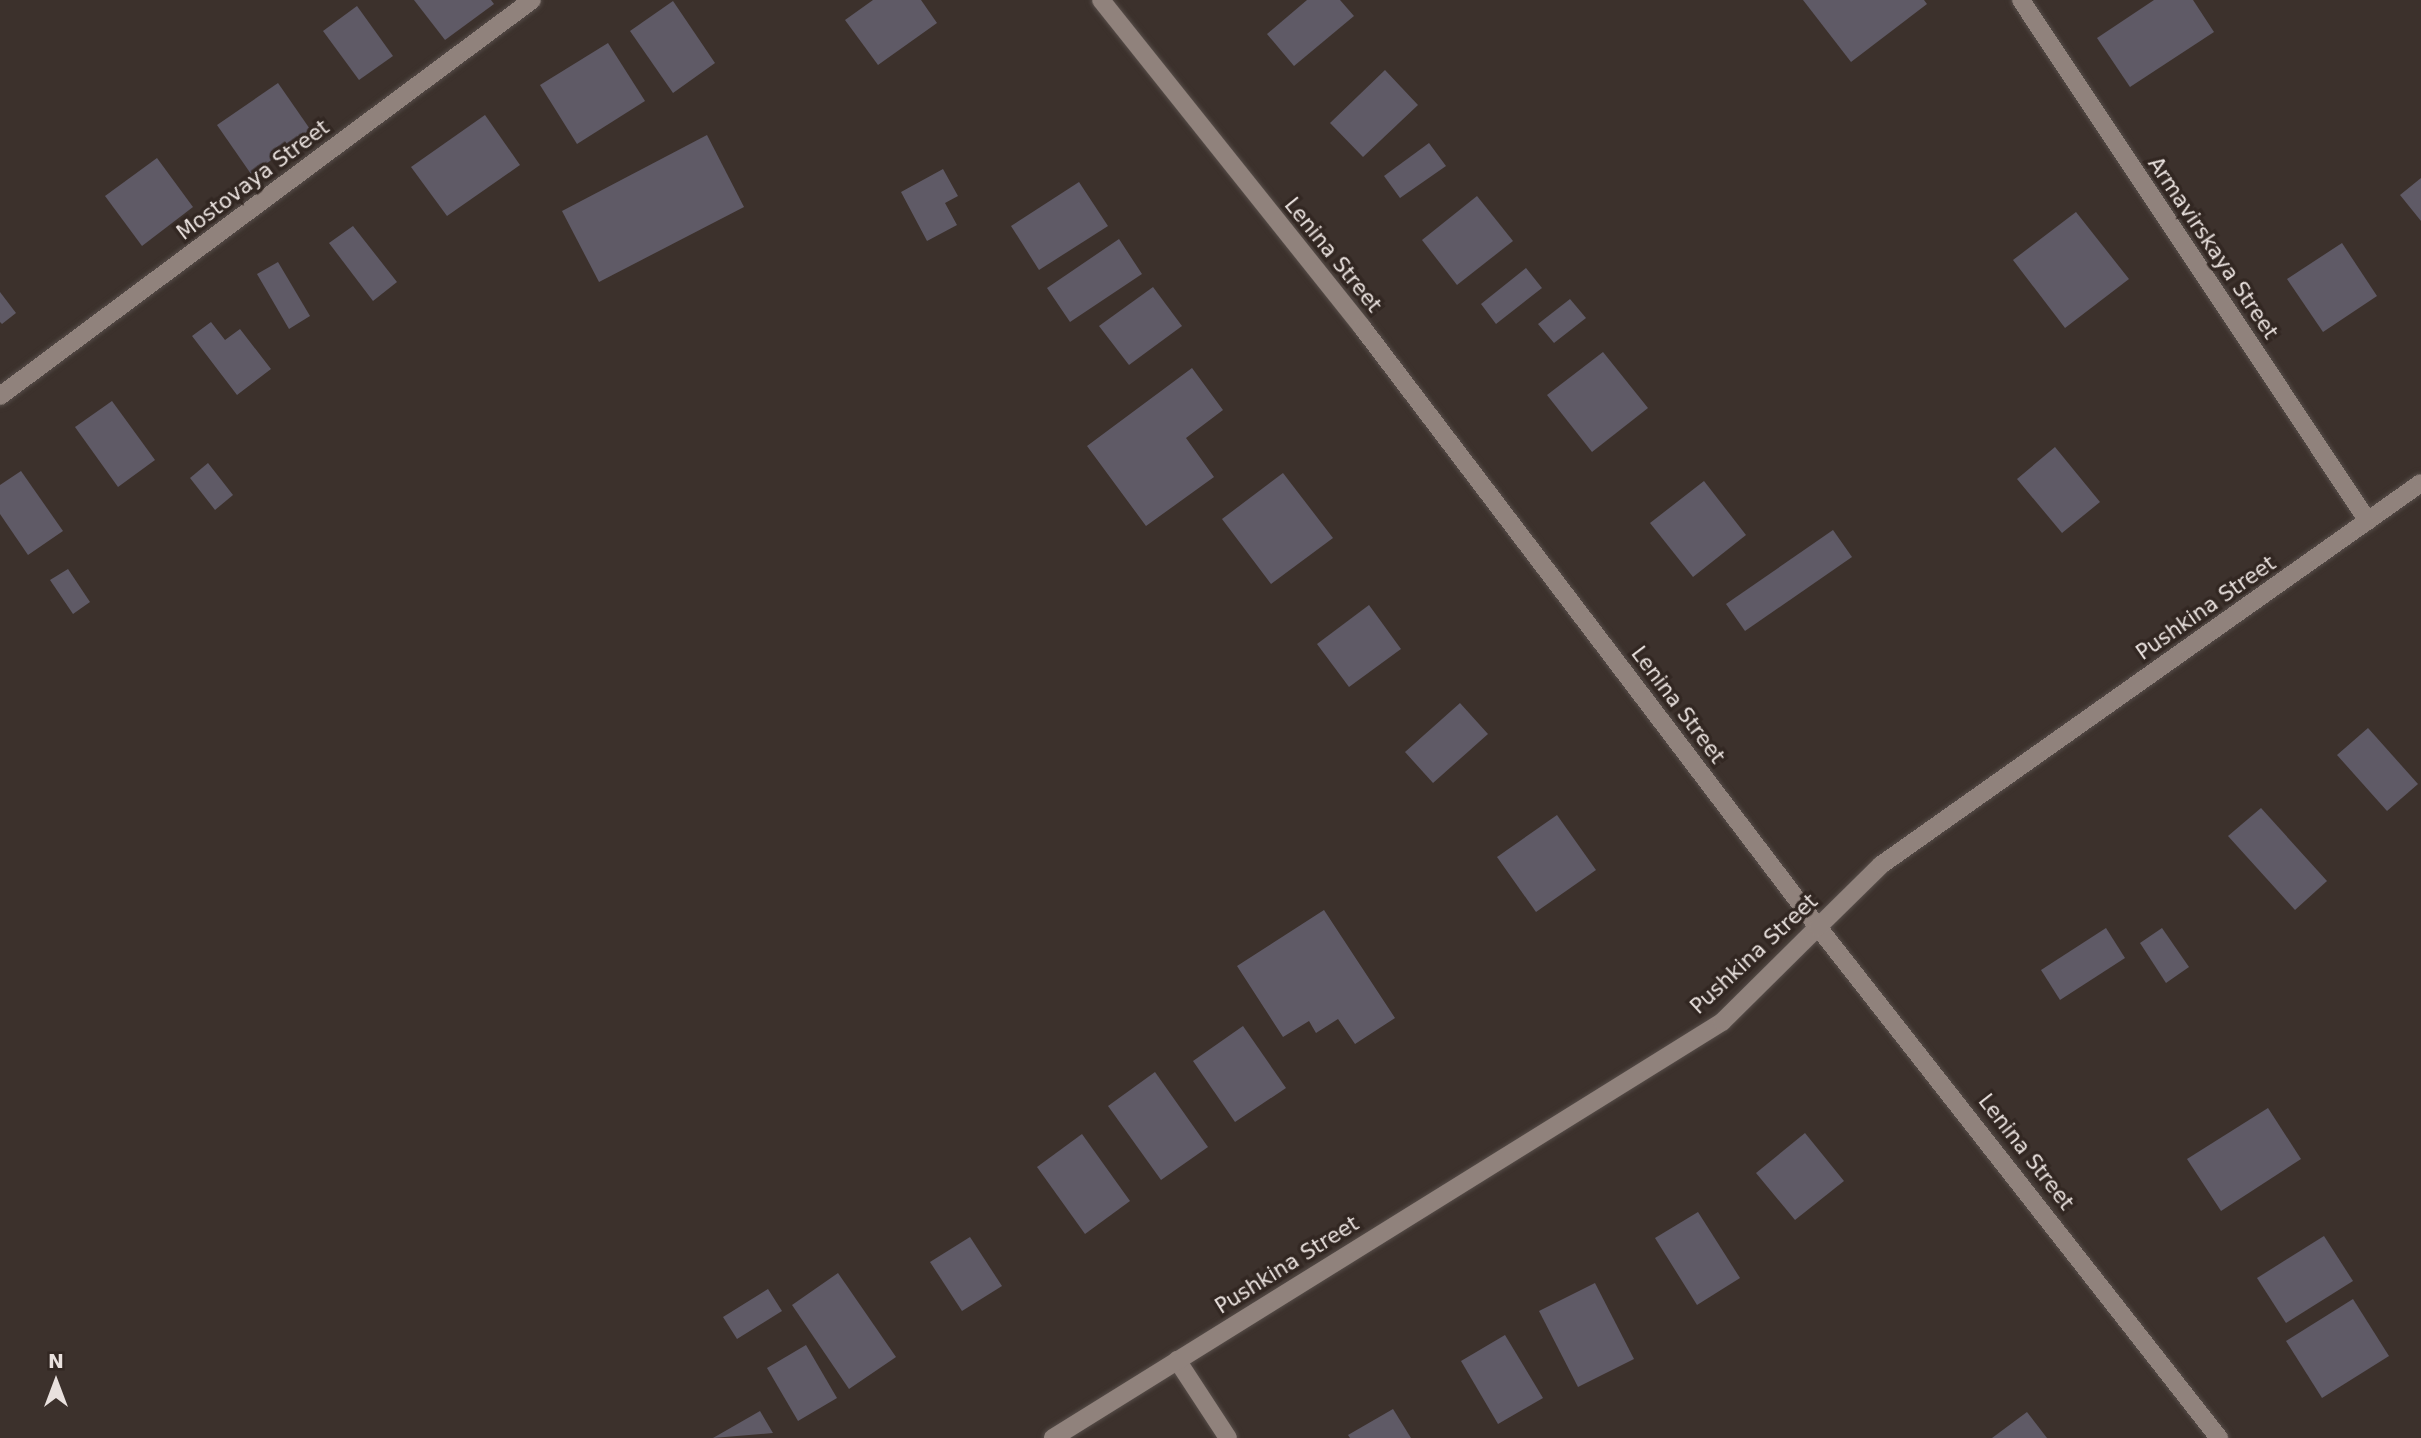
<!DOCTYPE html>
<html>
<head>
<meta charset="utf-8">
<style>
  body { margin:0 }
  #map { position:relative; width:2421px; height:1438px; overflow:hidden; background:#3c312c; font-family:"DejaVu Sans",sans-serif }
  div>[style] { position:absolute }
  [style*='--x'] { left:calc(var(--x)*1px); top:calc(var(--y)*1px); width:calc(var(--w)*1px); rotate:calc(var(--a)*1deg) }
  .building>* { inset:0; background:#5f5a66 }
  .roads { filter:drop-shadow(0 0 2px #564d49) drop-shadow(0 0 2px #564d49) }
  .street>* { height:18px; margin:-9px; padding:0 9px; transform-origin:9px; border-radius:9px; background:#90827c }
  .secondary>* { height:18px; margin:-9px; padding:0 9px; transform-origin:9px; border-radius:9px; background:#90827c }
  span { translate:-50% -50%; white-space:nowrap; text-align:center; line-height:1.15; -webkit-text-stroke:7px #322722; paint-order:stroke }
  .street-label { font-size:21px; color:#e9e1de }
  .north { position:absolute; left:21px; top:1347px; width:70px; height:70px; -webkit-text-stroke:5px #322722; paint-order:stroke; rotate:0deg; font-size:19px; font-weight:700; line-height:28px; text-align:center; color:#e9e1de }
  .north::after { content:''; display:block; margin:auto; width:24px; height:32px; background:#e9e1de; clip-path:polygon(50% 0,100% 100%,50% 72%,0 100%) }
</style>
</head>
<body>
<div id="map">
  <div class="building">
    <div style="clip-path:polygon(414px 0,491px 0,494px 4px,445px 40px)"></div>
    <div style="clip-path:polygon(873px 0,921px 0,937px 23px,878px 65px,845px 20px)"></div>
    <div style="clip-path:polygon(1307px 0,1340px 0,1354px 16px,1294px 66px,1267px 34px)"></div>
    <div style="clip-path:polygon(1803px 0,1924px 0,1927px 4px,1851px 62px)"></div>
    <div style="clip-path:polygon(2154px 0,2193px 0,2214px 32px,2130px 87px,2097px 38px)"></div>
    <div style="clip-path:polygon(673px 1px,715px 63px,673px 93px,630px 31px)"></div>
    <div style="clip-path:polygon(357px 6px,393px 56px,359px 80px,323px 31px)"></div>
    <div style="clip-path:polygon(608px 43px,645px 101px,577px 144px,540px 85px)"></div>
    <div style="clip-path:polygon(1385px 70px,1418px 105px,1363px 157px,1330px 123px)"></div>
    <div style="clip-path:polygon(278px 83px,312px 132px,251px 174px,217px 125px)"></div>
    <div style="clip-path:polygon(485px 115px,520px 165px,447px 216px,411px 167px)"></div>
    <div style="clip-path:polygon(707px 135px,744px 207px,599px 282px,562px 211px)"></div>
    <div style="clip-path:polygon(1429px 143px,1446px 166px,1400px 198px,1384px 176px)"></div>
    <div style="clip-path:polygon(157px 158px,193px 207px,142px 246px,105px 196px)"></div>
    <div style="clip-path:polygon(943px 169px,958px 196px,945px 203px,957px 225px,927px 241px,901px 192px)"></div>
    <div style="clip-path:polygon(2421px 178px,2421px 221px,2400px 195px)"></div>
    <div style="clip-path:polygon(1079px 182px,1108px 226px,1039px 270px,1011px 226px)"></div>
    <div style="clip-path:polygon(1477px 196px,1513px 241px,1457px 285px,1422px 240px)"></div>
    <div style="clip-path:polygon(2076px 212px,2129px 279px,2065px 328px,2013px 260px)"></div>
    <div style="clip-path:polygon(353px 226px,397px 282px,373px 301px,329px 243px)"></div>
    <div style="clip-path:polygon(1119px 239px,1142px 274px,1070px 322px,1047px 288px)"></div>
    <div style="clip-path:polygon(2342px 243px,2377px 296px,2323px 332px,2287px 279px)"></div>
    <div style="clip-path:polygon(278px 262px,310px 316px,289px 329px,257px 274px)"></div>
    <div style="clip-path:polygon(1526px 268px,1542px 288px,1496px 324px,1481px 304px)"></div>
    <div style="clip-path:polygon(1153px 287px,1182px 326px,1129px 365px,1099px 326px)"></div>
    <div style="clip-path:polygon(0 292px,16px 313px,2px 324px,0 322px)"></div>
    <div style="clip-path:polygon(1570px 299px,1586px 318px,1554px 343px,1538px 324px)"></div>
    <div style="clip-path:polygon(211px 322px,225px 340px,240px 329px,271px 369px,237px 395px,192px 336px)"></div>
    <div style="clip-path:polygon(1603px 352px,1648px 408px,1592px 452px,1547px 395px)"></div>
    <div style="clip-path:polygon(1192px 368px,1223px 410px,1186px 438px,1214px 477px,1146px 526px,1087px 446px)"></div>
    <div style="clip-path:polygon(112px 401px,155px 460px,118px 487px,75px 427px)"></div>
    <div style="clip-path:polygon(2055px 447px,2100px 502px,2062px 533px,2017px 479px)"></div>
    <div style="clip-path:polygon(208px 463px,233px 495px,215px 510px,190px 478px)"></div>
    <div style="clip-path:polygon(21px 471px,63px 531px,28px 555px,0 514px,0 485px)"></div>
    <div style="clip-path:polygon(1283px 473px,1333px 538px,1271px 584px,1222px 519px)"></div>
    <div style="clip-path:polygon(1704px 481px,1746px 535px,1693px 577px,1650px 523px)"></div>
    <div style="clip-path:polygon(1833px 530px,1852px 557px,1745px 631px,1726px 604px)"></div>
    <div style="clip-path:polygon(68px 569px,90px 602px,73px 614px,50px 580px)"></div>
    <div style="clip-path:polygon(1369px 605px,1401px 649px,1349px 687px,1317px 644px)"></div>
    <div style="clip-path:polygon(1460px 703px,1488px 734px,1433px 783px,1405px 752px)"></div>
    <div style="clip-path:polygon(2368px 728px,2418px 784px,2387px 811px,2337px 755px)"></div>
    <div style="clip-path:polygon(2261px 808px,2327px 881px,2295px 910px,2228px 836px)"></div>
    <div style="clip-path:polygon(1557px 815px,1596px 870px,1536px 912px,1497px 857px)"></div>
    <div style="clip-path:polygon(1324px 910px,1395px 1018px,1355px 1044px,1338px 1019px,1316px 1033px,1309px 1021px,1283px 1037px,1237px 966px)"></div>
    <div style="clip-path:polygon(2106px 928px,2125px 958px,2060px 1000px,2041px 970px)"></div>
    <div style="clip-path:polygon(2162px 928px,2189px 967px,2166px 983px,2140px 943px)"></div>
    <div style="clip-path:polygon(1243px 1026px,1286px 1088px,1235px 1122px,1193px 1061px)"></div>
    <div style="clip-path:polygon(1155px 1072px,1208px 1147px,1161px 1180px,1108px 1106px)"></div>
    <div style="clip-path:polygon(2268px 1108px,2301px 1159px,2221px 1211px,2187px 1159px)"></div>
    <div style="clip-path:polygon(1805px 1133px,1844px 1181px,1795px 1220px,1756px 1173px)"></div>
    <div style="clip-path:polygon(1082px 1134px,1130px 1201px,1085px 1234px,1037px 1167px)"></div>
    <div style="clip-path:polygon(1698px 1212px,1740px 1278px,1697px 1305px,1655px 1238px)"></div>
    <div style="clip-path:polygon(2324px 1236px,2353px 1281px,2286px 1323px,2257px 1278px)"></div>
    <div style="clip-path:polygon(970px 1237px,1002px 1286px,962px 1311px,930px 1262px)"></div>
    <div style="clip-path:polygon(838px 1273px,896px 1357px,849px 1389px,792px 1305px)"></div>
    <div style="clip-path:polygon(1595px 1283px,1634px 1359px,1578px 1387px,1539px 1311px)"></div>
    <div style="clip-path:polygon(768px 1289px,782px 1311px,737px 1339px,723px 1317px)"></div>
    <div style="clip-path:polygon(2353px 1299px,2389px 1356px,2322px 1398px,2286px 1341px)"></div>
    <div style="clip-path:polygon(1505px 1335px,1543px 1398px,1498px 1424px,1461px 1361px)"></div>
    <div style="clip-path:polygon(806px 1345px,837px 1398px,798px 1421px,767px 1368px)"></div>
    <div style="clip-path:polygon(1393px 1409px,1411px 1438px,1350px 1438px,1348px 1435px)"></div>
    <div style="clip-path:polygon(760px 1411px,773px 1433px,713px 1438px)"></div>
    <div style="clip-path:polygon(2027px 1412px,2047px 1438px,1992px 1438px)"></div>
  </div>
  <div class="roads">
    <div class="street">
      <div style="--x:2021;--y:0;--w:626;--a:56.34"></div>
      <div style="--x:0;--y:396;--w:663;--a:-36.66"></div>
      <div style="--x:1177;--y:1360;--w:93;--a:56.8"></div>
      <div style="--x:1053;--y:1438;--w:788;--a:-31.87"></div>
      <div style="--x:1722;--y:1022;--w:135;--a:-44.7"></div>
    </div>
    <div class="secondary">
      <div style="--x:1101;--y:0;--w:418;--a:51.4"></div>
      <div style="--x:1362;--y:327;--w:754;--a:52.77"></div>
      <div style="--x:1818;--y:927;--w:650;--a:51.88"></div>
      <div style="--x:1818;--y:927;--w:88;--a:-44.5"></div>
      <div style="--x:1881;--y:865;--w:661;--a:-35.28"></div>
    </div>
  </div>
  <div class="street-label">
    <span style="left:253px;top:180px;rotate:-37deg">Mostovaya Street</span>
    <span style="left:2213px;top:248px;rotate:56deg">Armavirskaya Street</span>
    <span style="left:1333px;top:255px;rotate:51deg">Lenina Street</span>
    <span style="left:2206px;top:608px;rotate:-35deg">Pushkina Street</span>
    <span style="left:1678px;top:705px;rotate:53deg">Lenina Street</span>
    <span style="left:1754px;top:954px;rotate:-43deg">Pushkina Street</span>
    <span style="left:2026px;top:1152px;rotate:52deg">Lenina Street</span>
    <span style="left:1287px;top:1265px;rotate:-32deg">Pushkina Street</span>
  </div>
  <div class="north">N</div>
</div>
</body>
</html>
